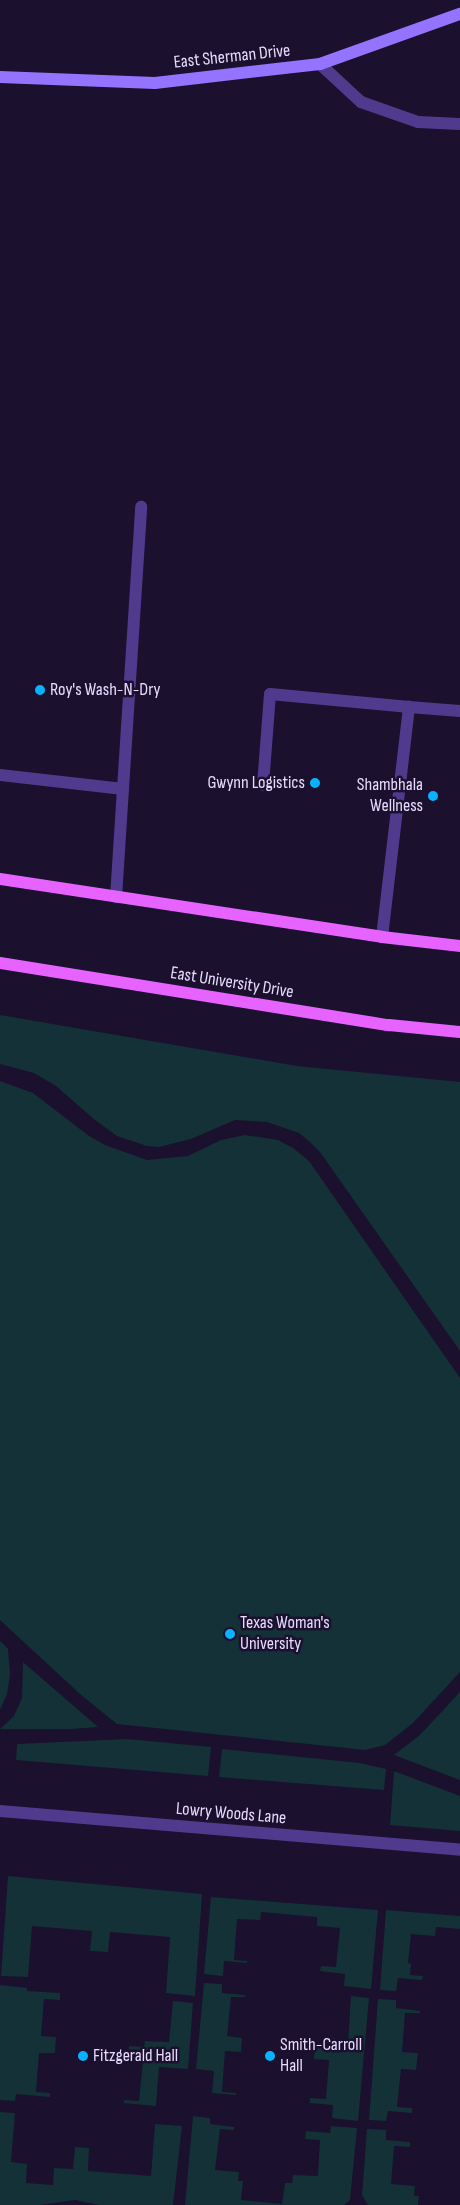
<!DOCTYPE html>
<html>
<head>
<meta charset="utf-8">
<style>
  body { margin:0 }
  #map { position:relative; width:460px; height:2205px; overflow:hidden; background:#1b102d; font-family:"Sofia Sans Condensed",sans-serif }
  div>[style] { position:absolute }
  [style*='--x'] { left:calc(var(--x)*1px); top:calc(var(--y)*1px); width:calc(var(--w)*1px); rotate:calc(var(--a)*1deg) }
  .green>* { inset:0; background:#133137 }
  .service>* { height:12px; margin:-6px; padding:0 6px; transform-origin:6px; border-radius:6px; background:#4f3a8d }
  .minor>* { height:12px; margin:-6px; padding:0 6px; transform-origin:6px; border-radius:6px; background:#4f3a8d }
  .secondary>* { height:12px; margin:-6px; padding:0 6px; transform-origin:6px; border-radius:6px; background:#9473ff }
  .primary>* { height:12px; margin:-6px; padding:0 6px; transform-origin:6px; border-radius:6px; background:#e663ff }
  .dots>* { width:14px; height:14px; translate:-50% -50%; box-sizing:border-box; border:2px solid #1b102d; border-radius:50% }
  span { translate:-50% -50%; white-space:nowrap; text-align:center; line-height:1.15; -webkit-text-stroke:5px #1b102d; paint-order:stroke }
  .street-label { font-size:18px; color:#e7dcff }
  .poi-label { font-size:18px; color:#e7dcff }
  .left { translate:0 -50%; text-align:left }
  .right { translate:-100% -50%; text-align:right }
</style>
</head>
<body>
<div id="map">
  <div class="green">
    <div style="clip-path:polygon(0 1015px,297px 1066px,460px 1082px,460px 1351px,320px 1152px,310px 1142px,299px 1133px,267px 1122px,235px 1120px,191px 1139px,159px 1147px,147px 1146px,117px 1136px,95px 1120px,56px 1086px,34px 1073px,0 1064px)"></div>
    <div style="clip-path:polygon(0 1081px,33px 1093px,89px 1136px,105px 1145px,147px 1160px,188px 1156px,221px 1140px,245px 1135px,278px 1140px,293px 1148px,309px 1161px,460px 1378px,460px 1672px,413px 1723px,385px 1745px,365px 1750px,117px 1724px,80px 1694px,0 1620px)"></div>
    <div style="clip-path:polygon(0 1641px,8px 1649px,10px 1675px,7px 1694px,0 1710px)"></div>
    <div style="clip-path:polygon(23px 1662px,98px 1727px,72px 1729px,0 1729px,14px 1716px,22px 1698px)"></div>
    <div style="clip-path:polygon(460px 1692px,460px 1780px,394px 1755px,420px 1735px)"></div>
    <div style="clip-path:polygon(127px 1739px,211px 1747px,208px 1776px,16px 1760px,17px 1744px)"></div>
    <div style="clip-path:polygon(222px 1749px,360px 1763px,386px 1769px,384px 1790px,219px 1777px)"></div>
    <div style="clip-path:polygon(394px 1771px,460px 1796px,460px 1831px,390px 1825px)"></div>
    <div style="clip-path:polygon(8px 1876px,202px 1894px,195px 1996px,166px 1993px,170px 1937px,110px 1932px,108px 1952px,90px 1951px,92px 1931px,32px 1926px,28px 1977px,1px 1976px)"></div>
    <div style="clip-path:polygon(211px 1897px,378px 1910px,371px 1989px,344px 1986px,345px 1974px,320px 1971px,321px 1966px,336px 1967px,340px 1928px,317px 1926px,317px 1917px,261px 1912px,260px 1920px,237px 1919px,234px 1960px,247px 1961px,247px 1963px,224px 1961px,223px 1976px,204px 1974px)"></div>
    <div style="clip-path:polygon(386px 1910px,460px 1916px,460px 1929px,436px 1927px,435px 1936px,411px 1934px,408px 1963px,411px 1964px,410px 1975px,423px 1976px,422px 1980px,398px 1978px,396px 1991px,380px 1990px)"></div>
    <div style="clip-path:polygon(204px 1983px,222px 1984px,222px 1993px,245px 1995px,245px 1997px,231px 1997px,227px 2036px,242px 2038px,241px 2052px,225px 2051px,222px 2092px,236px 2093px,236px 2095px,212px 2093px,214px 2071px,196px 2069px)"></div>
    <div style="clip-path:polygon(0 1985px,27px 1988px,27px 1991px,60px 1993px,60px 2000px,44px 1999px,41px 2036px,56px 2037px,55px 2053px,39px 2053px,36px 2092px,50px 2093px,50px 2097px,16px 2094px,15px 2101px,0 2100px)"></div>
    <div style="clip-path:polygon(351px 1996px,369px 1998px,358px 2121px,332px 2118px,333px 2105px,310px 2103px,310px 2098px,326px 2099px,329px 2060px,314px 2059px,315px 2044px,331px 2046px,331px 2038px,341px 2039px,341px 2042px,348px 2043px)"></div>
    <div style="clip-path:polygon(378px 1999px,396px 2000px,396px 2008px,420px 2011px,420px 2013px,405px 2013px,402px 2052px,418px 2053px,416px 2070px,401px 2069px,397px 2107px,412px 2108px,412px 2113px,388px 2111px,386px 2121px,369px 2120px)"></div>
    <div style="clip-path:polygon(173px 2001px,193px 2003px,188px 2069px,159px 2067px,156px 2106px,124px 2103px,124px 2100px,139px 2101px,143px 2061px,128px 2059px,129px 2046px,144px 2047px,145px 2041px,169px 2042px)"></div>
    <div style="clip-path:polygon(0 2112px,15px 2113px,11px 2162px,27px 2164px,26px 2183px,53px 2185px,54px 2168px,73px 2169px,75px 2147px,89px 2148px,88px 2171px,151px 2176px,155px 2124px,182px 2126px,173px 2205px,99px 2205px,75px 2200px,39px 2205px,0 2205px)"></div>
    <div style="clip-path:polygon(193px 2116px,210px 2118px,210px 2124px,234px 2127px,234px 2130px,220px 2129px,215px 2170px,239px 2172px,238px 2181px,243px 2181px,241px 2200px,282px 2204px,285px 2183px,292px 2183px,293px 2175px,318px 2176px,320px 2140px,305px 2139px,306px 2131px,330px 2133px,331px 2126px,357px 2128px,350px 2200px,344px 2205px,185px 2205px)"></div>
    <div style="clip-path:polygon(367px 2129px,386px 2130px,386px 2140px,410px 2142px,410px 2147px,394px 2146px,391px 2184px,415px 2186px,414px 2196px,419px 2196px,418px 2205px,368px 2205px,362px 2195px)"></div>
  </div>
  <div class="service">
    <div style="--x:0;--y:775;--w:124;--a:6.5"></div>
    <div style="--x:263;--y:785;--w:91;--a:-85.6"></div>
    <div style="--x:270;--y:694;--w:140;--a:5.3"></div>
    <div style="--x:116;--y:897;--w:391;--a:-86.3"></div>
    <div style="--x:382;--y:937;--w:232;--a:-83.3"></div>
    <div style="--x:409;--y:707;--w:51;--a:4.5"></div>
    <div style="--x:0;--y:1811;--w:462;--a:4.8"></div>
  </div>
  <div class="minor">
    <div style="--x:320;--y:64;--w:56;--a:42.8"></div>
    <div style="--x:361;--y:102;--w:60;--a:19.3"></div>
    <div style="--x:418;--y:122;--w:42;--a:2.7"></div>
  </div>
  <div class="secondary">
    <div style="--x:0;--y:77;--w:155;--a:2.2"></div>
    <div style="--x:155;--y:83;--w:166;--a:-6.6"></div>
    <div style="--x:320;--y:64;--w:149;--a:-19.7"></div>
  </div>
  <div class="primary">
    <div style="--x:0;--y:879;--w:386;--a:8.6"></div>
    <div style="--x:382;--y:937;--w:79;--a:6.6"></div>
    <div style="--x:0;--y:963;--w:394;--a:9.1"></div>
    <div style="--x:389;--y:1025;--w:71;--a:5.6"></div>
  </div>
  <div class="dots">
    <div style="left:40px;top:690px;background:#08b2ff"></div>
    <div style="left:315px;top:783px;background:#08b2ff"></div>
    <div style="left:433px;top:796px;background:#08b2ff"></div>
    <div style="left:230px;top:1634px;background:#08b2ff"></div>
    <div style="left:83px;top:2056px;background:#08b2ff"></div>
    <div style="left:270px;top:2056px;background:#08b2ff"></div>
  </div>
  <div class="street-label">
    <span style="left:232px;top:57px;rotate:-6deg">East Sherman Drive</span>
    <span style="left:232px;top:983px;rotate:9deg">East University Drive</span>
    <span style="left:231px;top:1814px;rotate:5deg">Lowry Woods Lane</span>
  </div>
  <div class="poi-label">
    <span class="left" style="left:50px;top:690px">Roy's Wash-N-Dry</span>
    <span class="right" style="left:305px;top:783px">Gwynn Logistics</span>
    <span class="right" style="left:423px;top:796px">Shambhala<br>Wellness</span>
    <span class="left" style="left:240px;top:1634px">Texas Woman's<br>University</span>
    <span class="left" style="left:280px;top:2056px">Smith-Carroll<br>Hall</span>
    <span class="left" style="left:93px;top:2056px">Fitzgerald Hall</span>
  </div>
</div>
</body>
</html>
